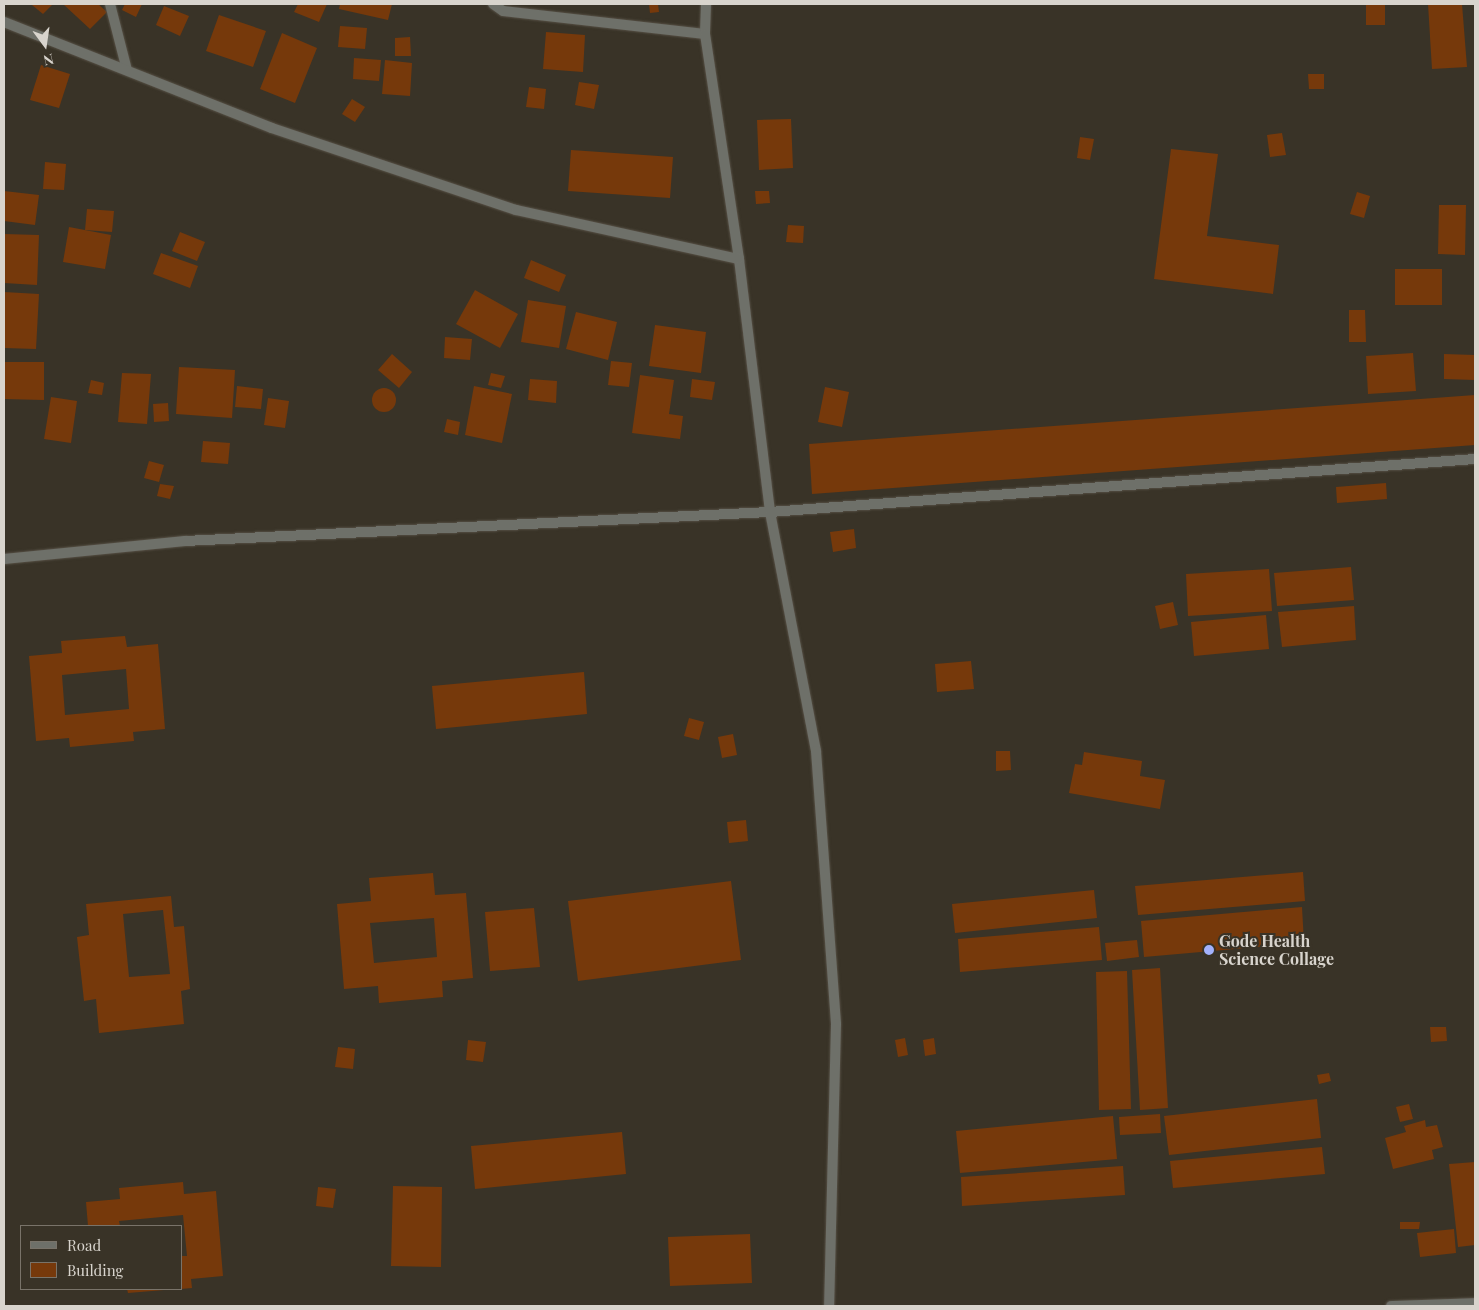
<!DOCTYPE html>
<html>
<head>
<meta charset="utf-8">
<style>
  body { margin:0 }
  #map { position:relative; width:1479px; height:1310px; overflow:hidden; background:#393327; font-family:"Playfair Display",serif }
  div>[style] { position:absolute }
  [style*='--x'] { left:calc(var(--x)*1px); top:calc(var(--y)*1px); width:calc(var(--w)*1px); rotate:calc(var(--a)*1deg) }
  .building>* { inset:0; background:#76390b }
  .round { border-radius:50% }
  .roads { filter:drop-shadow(0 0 1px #565045) drop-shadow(0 0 1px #565045) }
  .minor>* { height:10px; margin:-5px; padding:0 5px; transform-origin:5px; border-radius:5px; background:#6e7069 }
  .dots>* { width:14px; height:14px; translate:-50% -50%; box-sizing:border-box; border:2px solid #393327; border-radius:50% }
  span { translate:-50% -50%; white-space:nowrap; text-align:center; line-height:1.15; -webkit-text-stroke:4px #393327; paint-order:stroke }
  .poi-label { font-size:16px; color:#d8d4cd; font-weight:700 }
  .left { translate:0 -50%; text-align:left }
  .frame { position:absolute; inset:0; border:5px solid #d8d4cd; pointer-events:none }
  .legend { position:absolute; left:20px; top:1225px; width:162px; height:65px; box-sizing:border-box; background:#393327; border:1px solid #797369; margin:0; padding:6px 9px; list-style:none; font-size:15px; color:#d8d4cd }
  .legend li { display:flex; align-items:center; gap:10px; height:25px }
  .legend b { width:25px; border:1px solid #797369 }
  .north { position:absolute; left:20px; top:20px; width:50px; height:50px; -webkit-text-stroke:4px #393327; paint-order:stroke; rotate:166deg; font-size:14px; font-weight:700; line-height:20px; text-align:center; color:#d8d4cd }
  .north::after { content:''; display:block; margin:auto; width:18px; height:22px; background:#d8d4cd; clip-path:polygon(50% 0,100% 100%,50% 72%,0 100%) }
</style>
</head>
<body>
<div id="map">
  <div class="building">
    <div style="clip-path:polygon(53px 4px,43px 14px,32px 5px,33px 4px)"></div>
    <div style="clip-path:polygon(63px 4px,98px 4px,107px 12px,90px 29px)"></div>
    <div style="clip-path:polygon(125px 4px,142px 4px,136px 17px,122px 10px)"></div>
    <div style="clip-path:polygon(298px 4px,327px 4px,319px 22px,294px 12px)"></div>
    <div style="clip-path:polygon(340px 4px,392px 4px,388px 20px,339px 9px)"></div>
    <div style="clip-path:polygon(649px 4px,658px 4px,659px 12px,650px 13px)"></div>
    <div style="clip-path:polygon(1366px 4px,1385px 4px,1385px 25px,1366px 25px)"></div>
    <div style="clip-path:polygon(1428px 4px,1462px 4px,1467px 67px,1432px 69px)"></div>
    <div style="clip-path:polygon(164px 6px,189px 16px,180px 36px,156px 25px)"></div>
    <div style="clip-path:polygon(219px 15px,266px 31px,253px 67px,206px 51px)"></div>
    <div style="clip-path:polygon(340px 26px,367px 28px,365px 49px,338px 47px)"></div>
    <div style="clip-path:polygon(546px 32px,585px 35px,583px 72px,543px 69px)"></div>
    <div style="clip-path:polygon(282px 33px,317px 48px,295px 103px,260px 89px)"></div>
    <div style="clip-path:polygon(410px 37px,411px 56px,395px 56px,395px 38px)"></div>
    <div style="clip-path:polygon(354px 58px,381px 60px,379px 81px,353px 79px)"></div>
    <div style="clip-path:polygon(385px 60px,412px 63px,410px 96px,382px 94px)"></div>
    <div style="clip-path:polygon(41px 65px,70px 74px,59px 108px,30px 100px)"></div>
    <div style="clip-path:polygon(1308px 74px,1324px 74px,1324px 89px,1309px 89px)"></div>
    <div style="clip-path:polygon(579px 82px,599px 85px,594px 109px,575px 105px)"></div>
    <div style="clip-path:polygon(529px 87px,546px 89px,544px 109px,526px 107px)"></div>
    <div style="clip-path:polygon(352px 99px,365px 107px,355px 122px,342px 114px)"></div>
    <div style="clip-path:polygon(791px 119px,793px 168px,759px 170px,757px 120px)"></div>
    <div style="clip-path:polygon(1282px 133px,1286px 155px,1270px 157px,1267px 135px)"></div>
    <div style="clip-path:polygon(1080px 137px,1094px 139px,1090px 160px,1077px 158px)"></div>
    <div style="clip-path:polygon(1171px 149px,1218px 154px,1207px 236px,1279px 245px,1273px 294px,1154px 279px)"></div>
    <div style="clip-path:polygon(571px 150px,673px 157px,670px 198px,568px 191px)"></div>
    <div style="clip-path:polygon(45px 162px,66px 164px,64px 190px,43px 189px)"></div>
    <div style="clip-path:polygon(4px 191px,39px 195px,35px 225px,4px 221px)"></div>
    <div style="clip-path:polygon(755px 191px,769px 191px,770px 203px,756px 204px)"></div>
    <div style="clip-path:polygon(1357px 192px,1370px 196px,1364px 218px,1350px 214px)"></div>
    <div style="clip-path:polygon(1439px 205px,1466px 205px,1465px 255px,1438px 254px)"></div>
    <div style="clip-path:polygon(87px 209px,114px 211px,112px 232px,85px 230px)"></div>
    <div style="clip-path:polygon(788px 225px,804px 226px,803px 243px,786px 242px)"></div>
    <div style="clip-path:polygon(69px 227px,111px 235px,105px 269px,63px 262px)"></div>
    <div style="clip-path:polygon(180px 232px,205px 242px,197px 261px,172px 251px)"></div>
    <div style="clip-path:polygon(4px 234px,39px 235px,37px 285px,4px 283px)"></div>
    <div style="clip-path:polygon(161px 253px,198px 266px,190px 288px,153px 274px)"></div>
    <div style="clip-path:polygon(531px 260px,566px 275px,559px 292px,524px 278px)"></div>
    <div style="clip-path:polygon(1395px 269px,1442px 269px,1442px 305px,1395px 305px)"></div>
    <div style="clip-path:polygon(475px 290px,518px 314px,500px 348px,456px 324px)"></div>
    <div style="clip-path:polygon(4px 292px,39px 294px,36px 349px,4px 348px)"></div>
    <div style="clip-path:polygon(528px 300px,566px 306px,559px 348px,521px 342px)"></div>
    <div style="clip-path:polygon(1349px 310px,1365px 310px,1366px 342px,1349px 342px)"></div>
    <div style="clip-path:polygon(576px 312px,617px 322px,608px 360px,566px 349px)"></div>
    <div style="clip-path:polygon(655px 325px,706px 332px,701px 373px,649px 366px)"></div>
    <div style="clip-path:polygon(445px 337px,472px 339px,470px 360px,444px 358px)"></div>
    <div style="clip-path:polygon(1413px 353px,1416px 391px,1368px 394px,1366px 356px)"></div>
    <div style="clip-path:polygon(392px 354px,412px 372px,399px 388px,378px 370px)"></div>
    <div style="clip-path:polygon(1444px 354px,1475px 355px,1475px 380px,1444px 379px)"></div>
    <div style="clip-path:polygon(611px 361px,632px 363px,629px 387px,608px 385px)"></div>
    <div style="clip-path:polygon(4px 362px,44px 362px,44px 400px,4px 399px)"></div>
    <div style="clip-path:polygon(179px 367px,235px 370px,232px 418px,176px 414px)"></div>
    <div style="clip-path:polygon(122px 373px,151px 374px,147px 424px,118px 422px)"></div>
    <div style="clip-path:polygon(491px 373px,505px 376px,501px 388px,488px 385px)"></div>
    <div style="clip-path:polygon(640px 375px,674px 380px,669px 414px,683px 416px,680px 439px,632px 433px)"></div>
    <div style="clip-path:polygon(530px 379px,557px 381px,556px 403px,528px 400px)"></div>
    <div style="clip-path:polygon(692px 379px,715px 382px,712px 400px,690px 397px)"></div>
    <div style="clip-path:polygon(91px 380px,104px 383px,102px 395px,88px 393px)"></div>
    <div style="clip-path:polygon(237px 386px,263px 389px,261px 409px,235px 407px)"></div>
    <div style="clip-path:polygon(474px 386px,512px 394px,502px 443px,465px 435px)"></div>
    <div style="clip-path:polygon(825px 387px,849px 392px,842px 427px,818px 422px)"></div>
    <div class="round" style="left:372px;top:388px;width:24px;height:24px"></div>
    <div style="clip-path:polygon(1475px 395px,1475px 445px,812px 494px,809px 444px)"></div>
    <div style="clip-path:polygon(51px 397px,77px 401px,71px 443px,44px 439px)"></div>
    <div style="clip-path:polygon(268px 398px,289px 401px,285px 428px,264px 425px)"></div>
    <div style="clip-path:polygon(168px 403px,169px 421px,154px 422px,153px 404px)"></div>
    <div style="clip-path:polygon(447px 419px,460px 422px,458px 435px,444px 432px)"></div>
    <div style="clip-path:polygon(203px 441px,230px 443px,228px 464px,201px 462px)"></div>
    <div style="clip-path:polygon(149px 461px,164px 465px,159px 482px,144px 478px)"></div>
    <div style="clip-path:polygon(1386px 483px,1387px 499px,1337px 503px,1336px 487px)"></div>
    <div style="clip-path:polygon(160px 484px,174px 486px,170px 499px,157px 496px)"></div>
    <div style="clip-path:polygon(854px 529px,856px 548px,833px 552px,830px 532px)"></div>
    <div style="clip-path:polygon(1351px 567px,1354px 600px,1277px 606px,1274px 573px)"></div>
    <div style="clip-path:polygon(1269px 569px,1272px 611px,1188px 616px,1186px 574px)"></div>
    <div style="clip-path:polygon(1173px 602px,1178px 625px,1160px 629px,1155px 606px)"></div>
    <div style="clip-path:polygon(1354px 606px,1356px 640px,1282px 647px,1278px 612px)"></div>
    <div style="clip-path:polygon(1266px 615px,1269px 649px,1194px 656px,1191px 622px)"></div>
    <div style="clip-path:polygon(evenodd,125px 636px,127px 647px,158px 644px,165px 729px,133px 732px,134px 741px,70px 747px,69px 738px,36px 741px,29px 656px,62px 653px,61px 641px,125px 636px,126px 669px,129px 709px,65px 715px,62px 675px,126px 669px)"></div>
    <div style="clip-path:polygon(971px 661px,974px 689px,937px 692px,935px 664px)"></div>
    <div style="clip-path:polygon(584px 672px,587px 714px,436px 729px,432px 686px)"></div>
    <div style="clip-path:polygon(689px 718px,704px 722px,699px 740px,684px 736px)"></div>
    <div style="clip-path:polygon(733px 734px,737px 755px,722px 758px,718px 737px)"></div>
    <div style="clip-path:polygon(996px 751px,1010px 751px,1011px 770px,996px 771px)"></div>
    <div style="clip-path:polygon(1084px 752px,1142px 761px,1140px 776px,1165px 780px,1160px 809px,1069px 793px,1075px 764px,1082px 765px)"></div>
    <div style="clip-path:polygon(746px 820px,748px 841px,729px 843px,727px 822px)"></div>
    <div style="clip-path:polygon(1303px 872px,1305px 901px,1138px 915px,1135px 886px)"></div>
    <div style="clip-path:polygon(evenodd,433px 873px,435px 895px,466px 893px,473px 978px,442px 981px,443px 997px,379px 1003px,378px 986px,344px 989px,337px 904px,371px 901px,369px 878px,433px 873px,434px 918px,437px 957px,374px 963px,370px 923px,434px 918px)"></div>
    <div style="clip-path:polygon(731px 881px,741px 960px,578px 981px,568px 901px)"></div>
    <div style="clip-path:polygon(1094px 890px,1097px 918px,955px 933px,952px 904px)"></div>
    <div style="clip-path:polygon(evenodd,171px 896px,174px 927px,184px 926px,190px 989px,181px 991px,184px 1024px,99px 1033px,96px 999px,84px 1001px,77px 937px,89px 935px,86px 904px,171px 896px,163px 910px,170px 974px,129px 977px,123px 914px,163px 910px)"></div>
    <div style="clip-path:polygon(1302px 907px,1304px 943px,1144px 957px,1141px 921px)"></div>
    <div style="clip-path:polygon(534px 908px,540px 967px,490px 971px,485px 912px)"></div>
    <div style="clip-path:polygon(1099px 927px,1102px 960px,960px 972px,958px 939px)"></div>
    <div style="clip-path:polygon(1137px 940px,1139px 957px,1107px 961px,1105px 943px)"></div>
    <div style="clip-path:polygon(1160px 968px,1168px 1108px,1140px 1110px,1132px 970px)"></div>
    <div style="clip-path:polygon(1127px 971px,1131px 1109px,1099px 1110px,1096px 972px)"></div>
    <div style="clip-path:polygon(1430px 1027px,1446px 1027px,1447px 1041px,1431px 1042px)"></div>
    <div style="clip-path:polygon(905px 1038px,908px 1055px,898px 1057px,895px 1040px)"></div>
    <div style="clip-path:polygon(934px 1038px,936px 1054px,925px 1056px,923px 1040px)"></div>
    <div style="clip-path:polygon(468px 1040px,486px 1042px,483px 1062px,466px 1060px)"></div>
    <div style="clip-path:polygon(338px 1047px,355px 1049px,353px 1069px,335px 1067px)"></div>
    <div style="clip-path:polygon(1329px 1073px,1331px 1081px,1319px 1084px,1317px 1075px)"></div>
    <div style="clip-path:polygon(1317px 1099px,1321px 1138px,1169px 1155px,1164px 1116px)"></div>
    <div style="clip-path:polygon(1409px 1104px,1413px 1119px,1400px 1122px,1396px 1107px)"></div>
    <div style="clip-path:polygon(1160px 1114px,1161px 1133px,1120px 1135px,1119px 1117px)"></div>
    <div style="clip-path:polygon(1113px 1116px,1117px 1159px,960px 1173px,956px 1131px)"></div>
    <div style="clip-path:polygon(1425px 1120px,1426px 1127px,1437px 1125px,1443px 1147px,1432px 1150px,1434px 1159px,1393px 1169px,1385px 1138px,1406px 1132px,1404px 1126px)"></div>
    <div style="clip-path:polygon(622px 1132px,626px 1174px,475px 1189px,471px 1146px)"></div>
    <div style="clip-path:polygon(1322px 1147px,1325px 1174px,1173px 1188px,1170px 1161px)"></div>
    <div style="clip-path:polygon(1475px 1162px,1475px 1245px,1458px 1247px,1449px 1164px)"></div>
    <div style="clip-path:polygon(1123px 1166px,1125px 1195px,962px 1206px,961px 1177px)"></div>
    <div style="clip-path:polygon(183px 1182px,184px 1194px,216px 1191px,223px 1276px,191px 1279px,192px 1288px,181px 1289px,181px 1256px,187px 1256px,183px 1215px,119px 1221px,120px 1226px,88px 1226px,86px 1202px,120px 1199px,119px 1188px)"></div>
    <div style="clip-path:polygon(393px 1186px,442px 1187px,441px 1267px,391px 1266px)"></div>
    <div style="clip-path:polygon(318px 1187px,336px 1189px,333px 1208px,316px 1206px)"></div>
    <div style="clip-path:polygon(1400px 1222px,1420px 1222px,1419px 1229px,1400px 1229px)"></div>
    <div style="clip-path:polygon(1454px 1229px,1456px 1253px,1420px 1257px,1417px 1233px)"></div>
    <div style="clip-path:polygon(750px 1234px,752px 1283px,670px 1286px,668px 1237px)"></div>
    <div style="clip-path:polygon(127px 1289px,164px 1289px,164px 1290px,128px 1293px)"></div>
  </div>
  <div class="roads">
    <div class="minor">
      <div style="--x:110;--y:4;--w:68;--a:75.6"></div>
      <div style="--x:493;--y:4;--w:12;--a:35"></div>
      <div style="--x:503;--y:11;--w:203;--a:6.5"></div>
      <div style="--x:706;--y:4;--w:30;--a:92"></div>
      <div style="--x:705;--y:34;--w:228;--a:81.4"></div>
      <div style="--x:739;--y:259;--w:255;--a:83"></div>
      <div style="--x:770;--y:512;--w:243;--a:79.1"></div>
      <div style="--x:816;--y:751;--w:274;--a:85.8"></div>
      <div style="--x:836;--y:1024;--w:282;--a:91.4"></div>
      <div style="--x:4;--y:22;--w:288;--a:21.6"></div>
      <div style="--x:272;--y:128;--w:257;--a:18.6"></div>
      <div style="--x:516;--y:210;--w:228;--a:12.4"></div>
      <div style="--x:4;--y:559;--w:182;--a:-5.7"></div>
      <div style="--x:185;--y:541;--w:586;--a:-2.84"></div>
      <div style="--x:770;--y:512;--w:707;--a:-4.3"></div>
      <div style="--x:1391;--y:1306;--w:84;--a:-2"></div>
    </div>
  </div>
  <div class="dots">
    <div style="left:1209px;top:950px;background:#a3b2fd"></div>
  </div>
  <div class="poi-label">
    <span class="left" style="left:1219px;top:950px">Gode Health<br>Science Collage</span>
  </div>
  <div class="frame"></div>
  <ul class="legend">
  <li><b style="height:6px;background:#6e7069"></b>Road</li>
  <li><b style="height:14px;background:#76390b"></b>Building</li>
  </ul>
  <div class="north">N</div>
</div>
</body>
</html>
